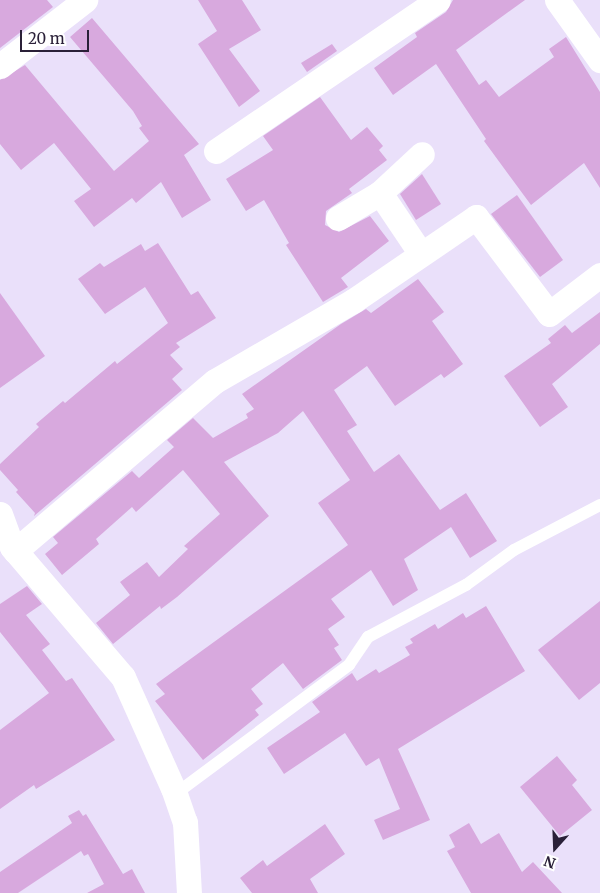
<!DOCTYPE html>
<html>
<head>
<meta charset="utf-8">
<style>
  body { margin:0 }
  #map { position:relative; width:600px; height:893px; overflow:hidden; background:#eae0fa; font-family:Merriweather,serif }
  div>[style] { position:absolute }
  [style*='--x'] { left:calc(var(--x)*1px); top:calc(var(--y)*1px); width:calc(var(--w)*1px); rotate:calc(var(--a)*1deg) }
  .building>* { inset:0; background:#d8a9de }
  .service>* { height:12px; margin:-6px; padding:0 6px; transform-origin:6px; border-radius:6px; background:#fff }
  .minor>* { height:25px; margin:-12.5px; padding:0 12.5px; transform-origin:12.5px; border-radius:12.5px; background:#fff }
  span { translate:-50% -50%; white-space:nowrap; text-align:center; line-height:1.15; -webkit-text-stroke:4px #fff; paint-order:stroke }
  .north { position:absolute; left:530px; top:823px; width:50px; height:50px; -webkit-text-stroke:4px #fff; paint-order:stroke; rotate:200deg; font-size:14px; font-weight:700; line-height:20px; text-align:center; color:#2a2038 }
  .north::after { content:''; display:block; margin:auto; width:18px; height:22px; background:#2a2038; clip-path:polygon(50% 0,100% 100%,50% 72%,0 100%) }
  .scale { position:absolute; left:20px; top:30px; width:69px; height:22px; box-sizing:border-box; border:2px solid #2a2038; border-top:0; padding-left:6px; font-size:15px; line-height:18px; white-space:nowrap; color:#2a2038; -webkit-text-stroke:4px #fff; paint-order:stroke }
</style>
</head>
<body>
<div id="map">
  <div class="building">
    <div style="clip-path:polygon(0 0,47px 0,53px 7px,0 48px)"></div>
    <div style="clip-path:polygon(198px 0,242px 0,261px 30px,229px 49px,260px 91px,239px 107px,198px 44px,217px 31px)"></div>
    <div style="clip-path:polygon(453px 0,525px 0,456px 50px,479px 85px,486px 80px,499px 97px,554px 57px,549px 49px,566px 37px,600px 92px,600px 188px,584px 163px,531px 205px,484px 141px,486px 139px,436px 64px,393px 95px,374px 68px,417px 37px,415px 33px,446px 12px)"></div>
    <div style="clip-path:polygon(92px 18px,199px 144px,184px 155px,211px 200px,182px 218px,161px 182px,136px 203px,132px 198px,94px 227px,74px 201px,91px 189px,54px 143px,21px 170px,0 144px,0 80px,25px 65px,114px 171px,149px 141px,139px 128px,142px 126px,133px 111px,70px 37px)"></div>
    <div style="clip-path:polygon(332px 44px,337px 51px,307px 72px,301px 63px)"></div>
    <div style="clip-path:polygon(320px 97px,351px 140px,367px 127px,383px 146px,379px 150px,387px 160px,349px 189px,352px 193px,326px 211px,325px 225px,339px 232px,370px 216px,389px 241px,341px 278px,348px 287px,323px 302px,286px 245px,289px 243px,264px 200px,246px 211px,226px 179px,273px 150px,263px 136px)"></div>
    <div style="clip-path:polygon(422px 174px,441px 204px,416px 220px,400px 194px)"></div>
    <div style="clip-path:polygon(517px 195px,563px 260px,540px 277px,491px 214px)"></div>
    <div style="clip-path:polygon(158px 243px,191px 295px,198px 291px,216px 318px,176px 343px,180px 347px,170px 355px,183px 369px,172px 379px,182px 390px,34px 516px,35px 513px,16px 492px,18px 490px,0 470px,0 464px,39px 427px,36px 424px,63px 401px,65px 403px,115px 361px,117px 364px,168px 323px,145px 287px,105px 314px,78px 279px,100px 263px,104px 267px,141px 244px,145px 251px)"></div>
    <div style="clip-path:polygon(418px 279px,444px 312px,432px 321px,463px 364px,444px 378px,441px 374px,395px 406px,367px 366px,334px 390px,357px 425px,347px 431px,374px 472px,399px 454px,440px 510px,466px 493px,497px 541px,470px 558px,451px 527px,404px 559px,418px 590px,393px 606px,371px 570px,331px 599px,345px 617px,328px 629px,339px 645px,334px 648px,342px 660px,303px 689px,283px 663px,251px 689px,263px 704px,255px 710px,259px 715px,203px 760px,155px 701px,165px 694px,156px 684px,348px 545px,318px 503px,350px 480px,303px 411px,278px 433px,224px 462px,269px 516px,177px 597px,161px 609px,160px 606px,113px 644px,96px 623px,130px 595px,120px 582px,147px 562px,159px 577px,188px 549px,184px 546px,220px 514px,183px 470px,136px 512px,132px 507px,96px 539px,99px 544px,62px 575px,45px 554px,58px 543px,53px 537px,132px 471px,139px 478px,174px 447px,167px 440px,193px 418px,213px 438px,248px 418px,246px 414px,254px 409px,242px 394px,341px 324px,366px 309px,371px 313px)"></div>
    <div style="clip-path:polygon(0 293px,45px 356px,0 388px)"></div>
    <div style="clip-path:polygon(600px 312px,600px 344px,552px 384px,568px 407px,540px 427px,504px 376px,551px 343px,548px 339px,565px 325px,572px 333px)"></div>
    <div style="clip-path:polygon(27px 586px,42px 604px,26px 615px,50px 644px,42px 650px,66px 681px,72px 678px,115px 740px,36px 789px,34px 785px,0 809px,0 730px,49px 693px,0 632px,0 604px)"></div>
    <div style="clip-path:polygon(600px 601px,600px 683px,579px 700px,538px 650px)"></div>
    <div style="clip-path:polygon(486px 606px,525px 671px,398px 749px,430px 820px,383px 840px,374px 820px,400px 809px,379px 758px,366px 766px,345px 733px,284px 774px,267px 748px,320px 712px,312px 702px,352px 673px,357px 681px,376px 669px,379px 673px,410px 655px,405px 647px,413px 643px,410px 639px,435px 624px,438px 629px,463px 613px,466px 618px)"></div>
    <div style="clip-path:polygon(557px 756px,577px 780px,572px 785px,592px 810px,560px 836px,520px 787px)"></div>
    <div style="clip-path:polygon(79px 810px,83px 816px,86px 814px,123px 874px,132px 869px,145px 893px,87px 893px,104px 884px,88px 854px,84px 856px,81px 851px,18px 893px,0 893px,0 872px,72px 823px,68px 816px)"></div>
    <div style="clip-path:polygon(469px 823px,481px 844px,499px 833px,522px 872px,533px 862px,562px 893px,471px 893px,447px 851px,455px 847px,449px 835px)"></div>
    <div style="clip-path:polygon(325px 824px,345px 854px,310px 879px,318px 893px,252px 893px,240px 878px,263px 860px,267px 866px)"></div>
  </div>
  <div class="service">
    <div style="--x:174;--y:795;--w:218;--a:-36.6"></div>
    <div style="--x:349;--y:665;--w:34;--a:-56"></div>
    <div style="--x:368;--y:637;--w:111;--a:-28"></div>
    <div style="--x:466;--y:585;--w:59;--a:-36.1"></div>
    <div style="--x:514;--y:550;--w:97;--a:-27.6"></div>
  </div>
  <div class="minor">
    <div style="--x:557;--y:0;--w:74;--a:54.4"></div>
    <div style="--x:0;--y:66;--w:108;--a:-37.8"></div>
    <div style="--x:216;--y:151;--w:268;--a:-34.2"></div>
    <div style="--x:380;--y:193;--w:73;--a:56.1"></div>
    <div style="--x:338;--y:218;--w:49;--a:-30.8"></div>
    <div style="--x:380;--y:193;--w:57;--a:-42.9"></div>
    <div style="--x:0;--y:514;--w:35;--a:70"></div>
    <div style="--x:12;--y:547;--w:171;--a:49.5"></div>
    <div style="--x:123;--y:677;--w:122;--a:65.8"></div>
    <div style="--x:173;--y:788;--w:36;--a:71"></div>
    <div style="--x:185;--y:822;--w:71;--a:86.8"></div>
    <div style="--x:15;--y:551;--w:262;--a:-40.4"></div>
    <div style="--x:215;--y:381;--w:160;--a:-30.1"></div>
    <div style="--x:353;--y:301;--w:149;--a:-34.3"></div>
    <div style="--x:476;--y:217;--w:121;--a:53"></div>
    <div style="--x:549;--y:314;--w:64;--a:-37.4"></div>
  </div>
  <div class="north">N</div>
  <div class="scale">20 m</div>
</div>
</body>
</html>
